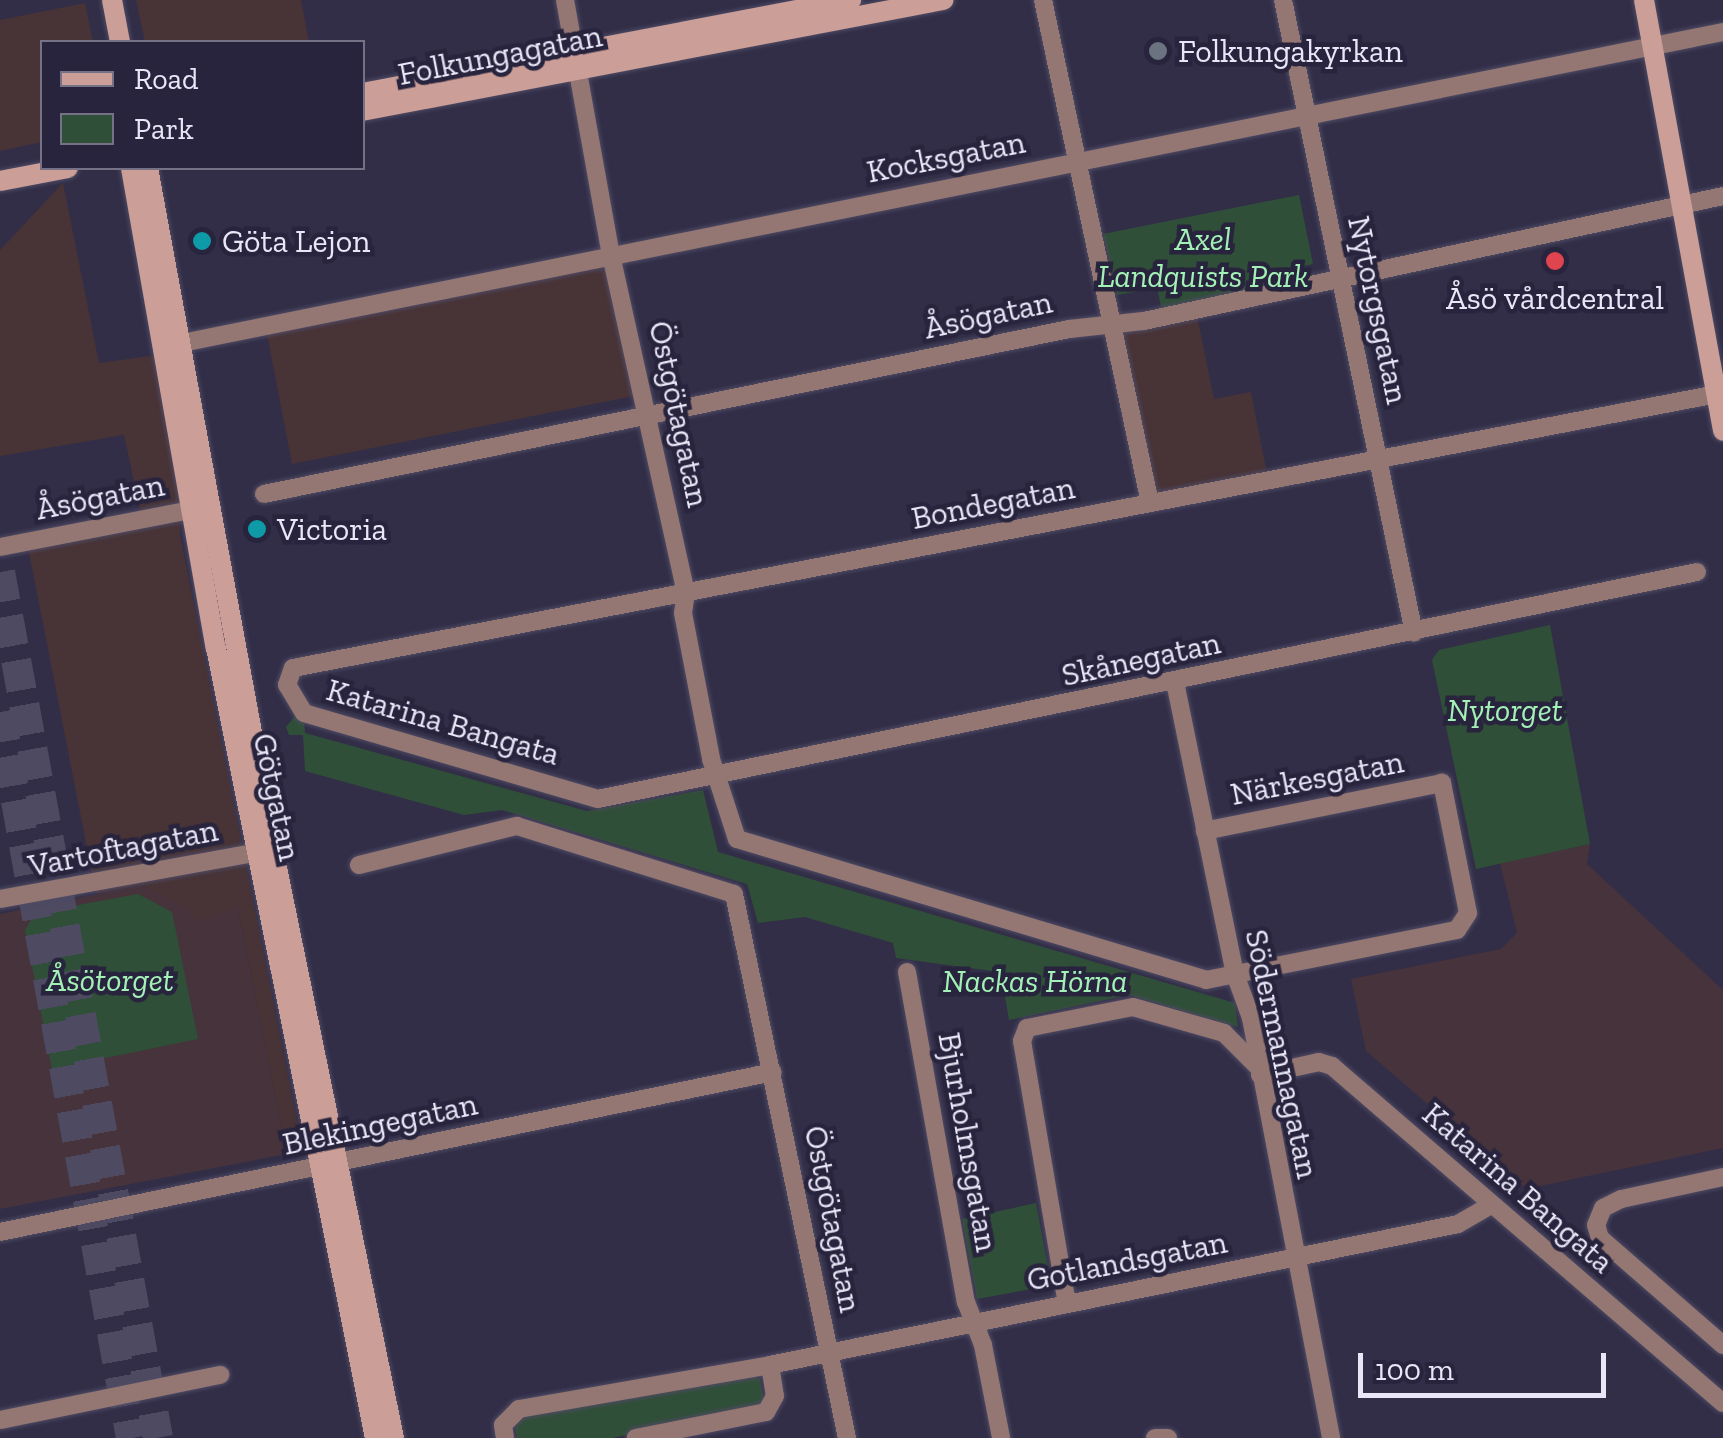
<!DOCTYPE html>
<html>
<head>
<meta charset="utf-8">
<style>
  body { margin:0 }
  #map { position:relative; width:1723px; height:1438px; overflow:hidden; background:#322e48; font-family:"Zilla Slab",serif }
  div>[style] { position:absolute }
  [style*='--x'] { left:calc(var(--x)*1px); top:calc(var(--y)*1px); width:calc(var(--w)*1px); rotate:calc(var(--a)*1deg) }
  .commercial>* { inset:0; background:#483336 }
  .education>* { inset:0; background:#46333c }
  .green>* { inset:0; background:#304f38 }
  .highway-tunnel>* { height:30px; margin-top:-15px; transform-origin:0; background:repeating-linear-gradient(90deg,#4d4a62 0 30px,transparent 0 45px) }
  .roads { filter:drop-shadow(0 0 2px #4f4b64) drop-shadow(0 0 2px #4f4b64) }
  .street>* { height:18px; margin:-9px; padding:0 9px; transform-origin:9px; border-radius:9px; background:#947773 }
  .secondary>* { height:20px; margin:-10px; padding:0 10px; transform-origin:10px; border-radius:10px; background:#cb9e98 }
  .dots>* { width:28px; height:28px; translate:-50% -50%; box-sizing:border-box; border:5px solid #28243d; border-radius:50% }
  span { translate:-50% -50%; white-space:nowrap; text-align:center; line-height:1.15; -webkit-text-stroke:9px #28243d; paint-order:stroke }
  .poi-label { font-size:32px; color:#e8e6f7 }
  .left { translate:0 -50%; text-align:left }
  .street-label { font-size:32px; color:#e8e6f7 }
  .park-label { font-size:32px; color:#a4f1b7; font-style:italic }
  .legend { position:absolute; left:40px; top:40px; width:325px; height:130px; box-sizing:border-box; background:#28243d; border:2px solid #757287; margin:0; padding:12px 18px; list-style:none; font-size:30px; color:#e8e6f7 }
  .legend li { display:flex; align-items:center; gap:20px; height:50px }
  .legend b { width:50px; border:2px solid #757287 }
  .scale { position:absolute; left:1358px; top:1353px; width:248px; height:45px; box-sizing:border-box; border:5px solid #e8e6f7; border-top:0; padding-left:12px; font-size:30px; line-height:35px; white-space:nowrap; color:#e8e6f7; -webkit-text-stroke:8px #28243d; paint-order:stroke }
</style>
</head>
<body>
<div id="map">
  <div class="commercial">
    <div style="clip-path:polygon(136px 0,301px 0,309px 42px,145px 42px)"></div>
    <div style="clip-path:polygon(85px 3px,93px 42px,42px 42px,42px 142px,0 151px,0 20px)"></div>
    <div style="clip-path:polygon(63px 183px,99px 363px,157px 355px,180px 473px,180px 535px,303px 1151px,287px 1154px,238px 908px,194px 922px,143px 885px,96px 894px,27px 542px,142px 519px,124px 435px,0 456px,0 250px)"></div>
    <div style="clip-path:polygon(609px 254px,644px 394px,292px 464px,265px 324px)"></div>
    <div style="clip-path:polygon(1196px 311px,1214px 399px,1251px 392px,1268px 479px,1150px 502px,1116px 328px)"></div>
  </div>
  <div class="education">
    <div style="clip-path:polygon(1590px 844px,1587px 864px,1723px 990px,1723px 1148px,1526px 1189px,1366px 1051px,1351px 979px,1501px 949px,1517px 933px,1500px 863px)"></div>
    <div style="clip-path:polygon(143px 885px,190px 909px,195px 921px,238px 908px,287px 1154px,0 1209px,0 914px)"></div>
  </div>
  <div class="green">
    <div style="clip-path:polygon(1299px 195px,1313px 264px,1304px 266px,1307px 280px,1162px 311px,1157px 288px,1117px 295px,1103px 234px)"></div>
    <div style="clip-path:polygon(1550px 625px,1590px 844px,1476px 869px,1432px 660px,1439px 650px)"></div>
    <div style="clip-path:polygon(295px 716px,304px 720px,305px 733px,587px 811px,703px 790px,718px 852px,1235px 1003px,1238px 1027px,1129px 995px,1009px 1020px,1003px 985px,992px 971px,896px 958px,893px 943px,805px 917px,758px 923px,747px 884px,502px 810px,464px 815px,305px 771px,303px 735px,289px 735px,286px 727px)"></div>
    <div style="clip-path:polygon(138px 894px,172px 912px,198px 1039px,52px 1069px,25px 930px,35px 913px)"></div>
    <div style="clip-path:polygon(1036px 1203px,1050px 1277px,1042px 1287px,977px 1299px,962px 1219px)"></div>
    <div style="clip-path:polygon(747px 1373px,760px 1379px,764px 1400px,756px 1409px,612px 1438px,517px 1438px,515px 1426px,525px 1416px)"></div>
  </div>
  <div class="highway-tunnel">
    <div style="--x:0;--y:572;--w:880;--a:79.66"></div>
    <div style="--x:0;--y:712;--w:738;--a:79.77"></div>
  </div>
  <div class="roads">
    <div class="street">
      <div style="--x:565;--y:0;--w:259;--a:79.8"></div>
      <div style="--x:611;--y:255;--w:345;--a:77.5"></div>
      <div style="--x:686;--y:592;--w:21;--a:98"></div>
      <div style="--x:683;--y:613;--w:149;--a:79.1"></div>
      <div style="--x:711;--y:759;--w:84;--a:72"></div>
      <div style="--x:737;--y:839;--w:490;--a:16.7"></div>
      <div style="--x:1206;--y:980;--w:256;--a:-11.3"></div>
      <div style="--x:1457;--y:930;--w:20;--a:-57"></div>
      <div style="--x:1468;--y:913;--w:133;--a:-101.3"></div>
      <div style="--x:1442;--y:783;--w:242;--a:168.6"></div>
      <div style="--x:1043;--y:0;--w:514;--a:77.99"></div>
      <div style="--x:1283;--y:0;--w:646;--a:78.31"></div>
      <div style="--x:182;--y:343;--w:1572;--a:-11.41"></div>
      <div style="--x:264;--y:494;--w:822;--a:-11.58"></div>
      <div style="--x:1069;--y:329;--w:75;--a:-6.1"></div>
      <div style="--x:1144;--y:321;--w:592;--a:-12.18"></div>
      <div style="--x:0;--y:547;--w:210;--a:-11"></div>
      <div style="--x:1697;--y:572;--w:1122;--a:168.33"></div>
      <div style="--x:598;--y:799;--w:306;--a:-163.7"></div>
      <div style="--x:304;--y:713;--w:33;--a:-121"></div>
      <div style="--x:287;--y:685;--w:18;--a:-71"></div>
      <div style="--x:293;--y:668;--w:1456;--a:-10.89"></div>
      <div style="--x:1175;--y:682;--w:298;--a:78.4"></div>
      <div style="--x:1235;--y:974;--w:47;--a:70"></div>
      <div style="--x:1251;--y:1018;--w:428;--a:79.2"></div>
      <div style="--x:359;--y:865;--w:163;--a:-13.9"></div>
      <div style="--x:517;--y:826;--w:227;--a:17.4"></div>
      <div style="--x:734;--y:894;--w:556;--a:78.27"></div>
      <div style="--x:0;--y:899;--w:262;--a:-10.3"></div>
      <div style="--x:907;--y:972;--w:335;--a:79.9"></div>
      <div style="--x:966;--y:1302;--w:46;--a:68.4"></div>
      <div style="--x:983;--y:1345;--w:95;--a:79"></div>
      <div style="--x:1260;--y:1075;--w:60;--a:-12.4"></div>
      <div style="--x:1319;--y:1062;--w:14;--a:17"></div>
      <div style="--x:1332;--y:1066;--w:516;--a:40.76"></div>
      <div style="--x:1723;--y:1177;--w:104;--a:167.8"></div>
      <div style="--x:1621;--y:1199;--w:20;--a:153"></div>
      <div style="--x:1603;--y:1208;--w:18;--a:112"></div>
      <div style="--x:1596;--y:1225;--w:14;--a:73"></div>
      <div style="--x:1600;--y:1238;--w:163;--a:41"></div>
      <div style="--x:0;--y:1232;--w:789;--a:-11.69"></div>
      <div style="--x:1067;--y:1304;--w:267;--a:-99.7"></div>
      <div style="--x:1022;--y:1041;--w:14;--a:-69"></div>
      <div style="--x:1027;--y:1028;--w:108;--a:-11.2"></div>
      <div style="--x:1133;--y:1007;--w:95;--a:15.9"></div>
      <div style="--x:1224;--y:1033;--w:48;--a:45"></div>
      <div style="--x:770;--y:1365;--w:702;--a:-11.58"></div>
      <div style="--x:1458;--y:1224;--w:38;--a:-30"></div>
      <div style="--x:0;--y:1420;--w:225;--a:-11.6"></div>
      <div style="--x:505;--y:1438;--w:13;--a:-99"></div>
      <div style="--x:503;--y:1425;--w:23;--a:-45"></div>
      <div style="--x:519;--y:1409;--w:255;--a:-9.9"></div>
      <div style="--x:770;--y:1365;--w:31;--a:81"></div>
      <div style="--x:775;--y:1396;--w:18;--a:119"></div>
      <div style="--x:766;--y:1412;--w:133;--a:168.7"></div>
      <div style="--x:1155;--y:1438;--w:13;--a:0"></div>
    </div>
    <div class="secondary">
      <div style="--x:112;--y:0;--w:43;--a:79.2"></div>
      <div style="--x:1644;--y:0;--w:438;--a:79.6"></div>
      <div style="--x:362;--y:93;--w:498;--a:-10.8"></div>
      <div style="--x:362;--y:111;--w:592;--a:-10.82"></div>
      <div style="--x:131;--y:168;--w:487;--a:80"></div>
      <div style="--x:216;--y:648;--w:806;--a:78.62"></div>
      <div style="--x:148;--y:168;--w:712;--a:79.56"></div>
      <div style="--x:277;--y:868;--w:582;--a:78.4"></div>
      <div style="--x:0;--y:181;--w:69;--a:-10.8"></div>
    </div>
  </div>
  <div class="dots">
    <div style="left:1158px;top:51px;background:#6b7280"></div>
    <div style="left:202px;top:241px;background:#0f9aa8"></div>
    <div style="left:1555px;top:261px;background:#e0444e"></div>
    <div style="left:257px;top:529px;background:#0f9aa8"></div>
  </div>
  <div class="poi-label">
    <span class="left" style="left:1178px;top:51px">Folkungakyrkan</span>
    <span class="left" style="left:222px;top:241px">Göta Lejon</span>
    <span style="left:1555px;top:298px">Åsö vårdcentral</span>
    <span class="left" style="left:277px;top:529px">Victoria</span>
  </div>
  <div class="street-label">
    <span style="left:500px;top:55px;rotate:-11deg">Folkungagatan</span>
    <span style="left:946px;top:157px;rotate:-11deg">Kocksgatan</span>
    <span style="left:1378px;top:310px;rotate:78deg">Nytorgsgatan</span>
    <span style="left:988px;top:315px;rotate:-12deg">Åsögatan</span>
    <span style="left:679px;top:414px;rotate:78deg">Östgötagatan</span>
    <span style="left:100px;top:497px;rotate:-11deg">Åsögatan</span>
    <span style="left:993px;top:503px;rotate:-11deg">Bondegatan</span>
    <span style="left:1141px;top:659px;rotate:-12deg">Skånegatan</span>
    <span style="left:443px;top:722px;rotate:16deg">Katarina Bangata</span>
    <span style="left:1317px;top:778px;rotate:-11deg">Närkesgatan</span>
    <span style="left:277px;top:797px;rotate:78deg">Götgatan</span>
    <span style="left:123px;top:848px;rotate:-11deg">Vartoftagatan</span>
    <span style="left:1282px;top:1054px;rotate:78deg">Södermannagatan</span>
    <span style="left:380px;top:1124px;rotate:-12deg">Blekingegatan</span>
    <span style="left:968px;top:1142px;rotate:80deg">Bjurholmsgatan</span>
    <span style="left:1518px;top:1188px;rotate:41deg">Katarina Bangata</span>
    <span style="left:833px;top:1219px;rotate:79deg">Östgötagatan</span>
    <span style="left:1127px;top:1261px;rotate:-11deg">Gotlandsgatan</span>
  </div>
  <div class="park-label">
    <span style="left:1203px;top:258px">Axel<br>Landquists Park</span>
    <span style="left:1505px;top:710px">Nytorget</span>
    <span style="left:110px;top:980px">Åsötorget</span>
    <span style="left:1035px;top:981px">Nackas Hörna</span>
  </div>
  <ul class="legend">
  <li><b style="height:12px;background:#cb9e98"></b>Road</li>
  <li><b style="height:28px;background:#304f38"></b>Park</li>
  </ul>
  <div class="scale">100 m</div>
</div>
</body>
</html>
